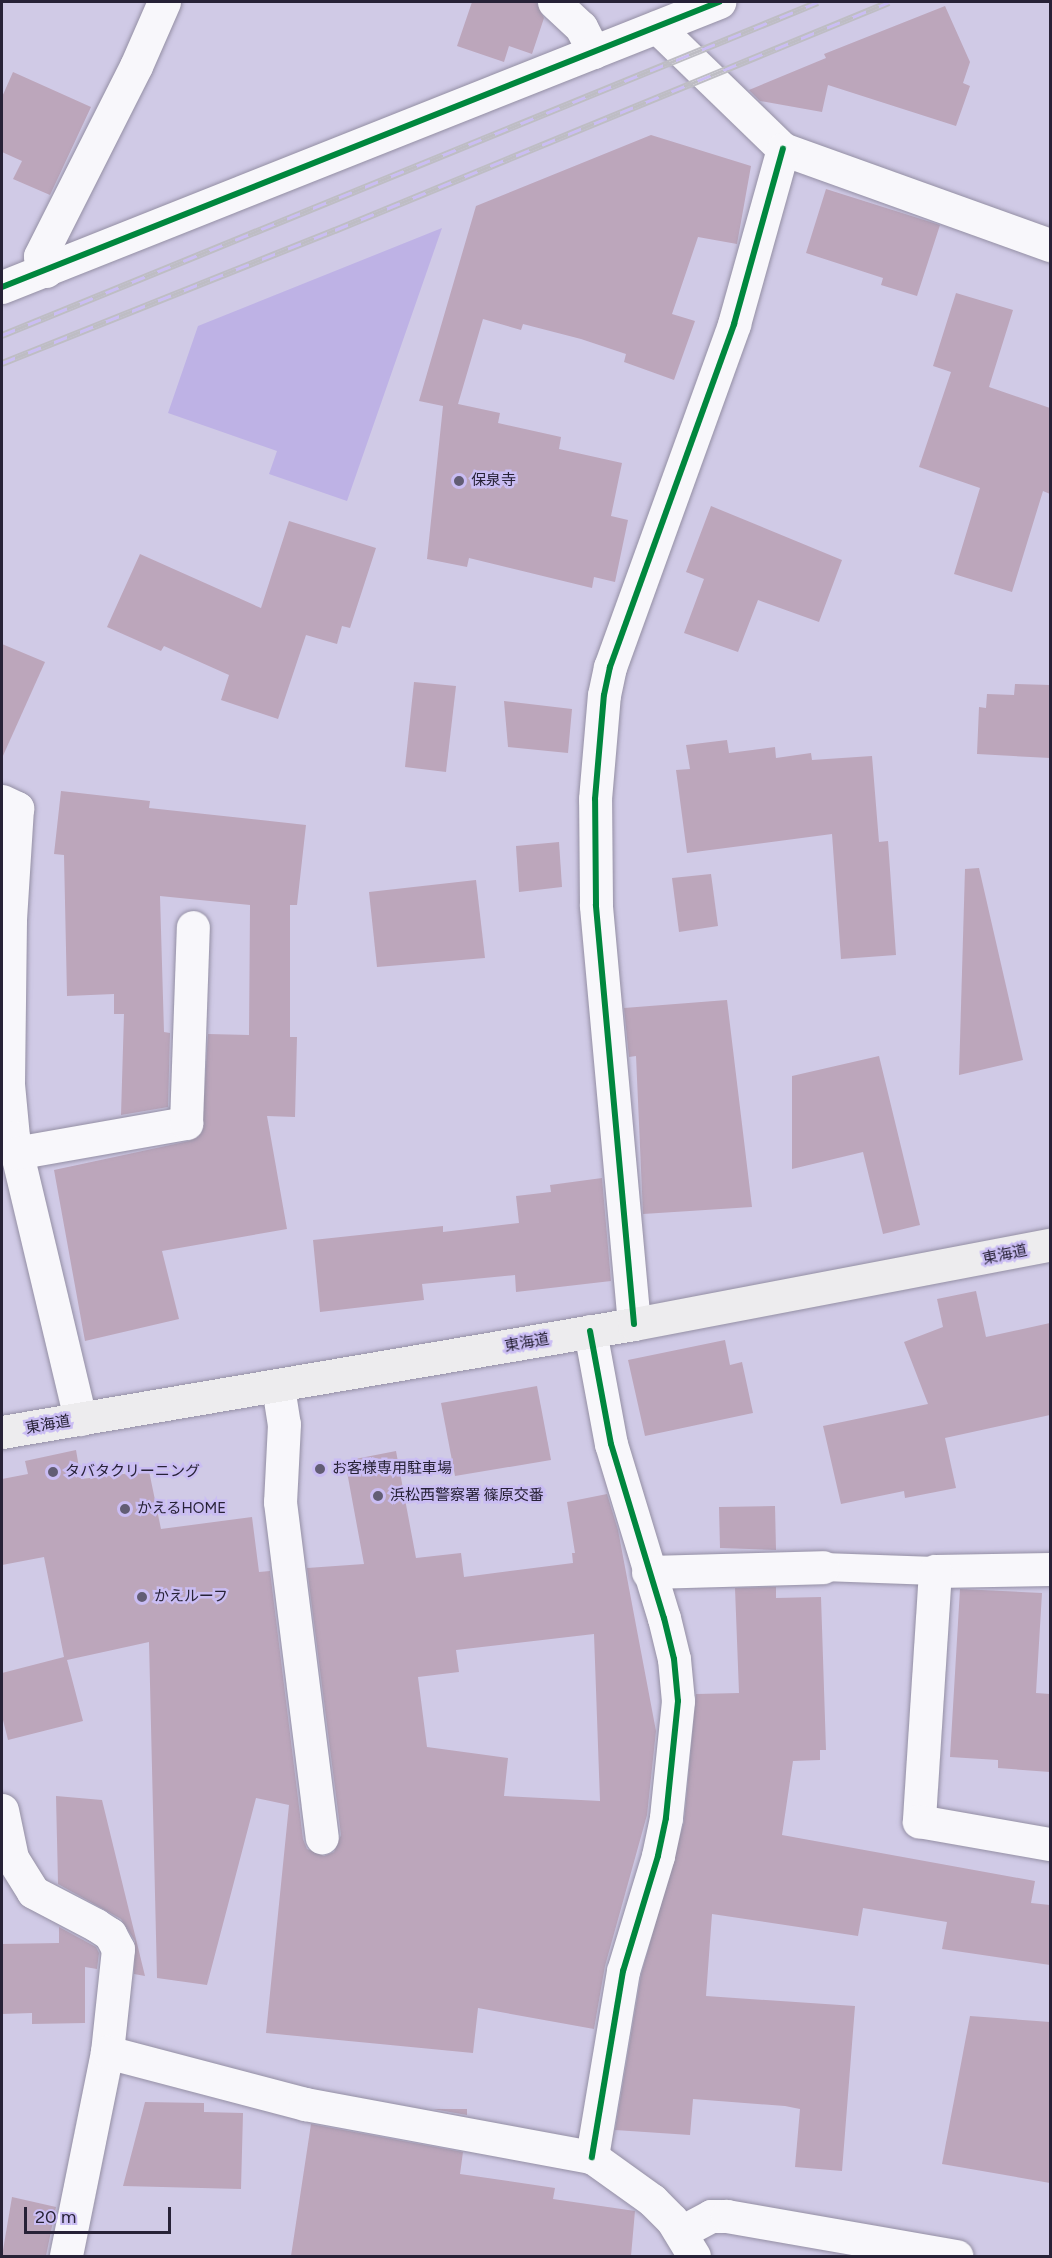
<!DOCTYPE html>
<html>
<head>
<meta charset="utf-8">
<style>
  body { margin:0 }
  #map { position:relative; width:1052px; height:2258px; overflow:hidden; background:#d0cae6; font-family:Figtree,"Noto Sans JP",sans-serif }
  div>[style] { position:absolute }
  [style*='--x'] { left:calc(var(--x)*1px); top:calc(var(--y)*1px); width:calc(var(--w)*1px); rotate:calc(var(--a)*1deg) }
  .green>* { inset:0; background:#beb2e5 }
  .building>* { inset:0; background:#bca6bb }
  .roads { filter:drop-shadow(0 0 2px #948fa4) drop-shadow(0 0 2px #948fa4) }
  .lane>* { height:28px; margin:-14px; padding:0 14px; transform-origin:14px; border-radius:14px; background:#f8f7fb }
  .street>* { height:33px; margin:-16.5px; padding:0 16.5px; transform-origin:16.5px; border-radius:16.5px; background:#f8f7fb }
  .secondary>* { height:33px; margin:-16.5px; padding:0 16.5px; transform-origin:16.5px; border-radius:16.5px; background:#edecee }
  .rail>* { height:7px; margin-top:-3.5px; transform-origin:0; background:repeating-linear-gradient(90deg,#cabdf3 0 14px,#bebdc4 0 28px); box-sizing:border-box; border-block:2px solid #bebdc4 }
  .cycleway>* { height:6px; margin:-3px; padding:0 3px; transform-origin:3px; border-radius:3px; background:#00873e }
  .dots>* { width:16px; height:16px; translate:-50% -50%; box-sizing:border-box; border:3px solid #cabdf3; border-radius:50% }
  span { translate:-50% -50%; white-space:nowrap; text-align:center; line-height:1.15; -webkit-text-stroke:5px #cabdf3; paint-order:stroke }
  .poi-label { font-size:15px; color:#272237 }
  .left { translate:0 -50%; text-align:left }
  .street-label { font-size:15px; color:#272237 }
  .frame { position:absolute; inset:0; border:3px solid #272237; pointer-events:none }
  .scale { position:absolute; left:24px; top:2207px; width:147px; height:27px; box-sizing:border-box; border:3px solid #272237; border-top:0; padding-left:8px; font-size:18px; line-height:21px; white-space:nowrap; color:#272237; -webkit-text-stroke:4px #cabdf3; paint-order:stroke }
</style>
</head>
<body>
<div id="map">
  <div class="green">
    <div style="clip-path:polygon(442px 228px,347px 501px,269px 474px,277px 451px,168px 413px,198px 326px)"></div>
  </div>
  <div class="building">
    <div style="clip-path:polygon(472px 2px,536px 2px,544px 18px,532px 54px,509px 46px,504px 62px,457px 46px)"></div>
    <div style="clip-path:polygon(945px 6px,970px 62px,963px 83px,970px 86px,956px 126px,828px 85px,822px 112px,760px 101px,749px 90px,826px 58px,824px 54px)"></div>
    <div style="clip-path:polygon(13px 72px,91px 107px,50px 195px,13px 179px,22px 161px,2px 152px,2px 97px)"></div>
    <div style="clip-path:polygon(651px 135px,751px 166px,737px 244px,698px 237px,672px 314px,695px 321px,674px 380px,624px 362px,626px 354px,581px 339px,523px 324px,521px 330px,483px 319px,458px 404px,500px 413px,498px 423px,561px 437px,559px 449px,622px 463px,611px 516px,628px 520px,615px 582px,594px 577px,592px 588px,469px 558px,467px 567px,427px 559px,443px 406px,419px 401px,476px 206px)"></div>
    <div style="clip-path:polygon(826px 189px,940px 225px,917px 296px,881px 285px,883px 278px,806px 253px)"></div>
    <div style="clip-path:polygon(956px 293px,1013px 310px,989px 387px,1050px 408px,1050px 494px,1043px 491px,1012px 592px,954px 574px,980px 488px,919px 467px,951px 372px,933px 366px)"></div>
    <div style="clip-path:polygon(711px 506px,842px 560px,819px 622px,758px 600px,738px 652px,684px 633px,704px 579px,686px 572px)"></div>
    <div style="clip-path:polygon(289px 521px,376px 548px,350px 628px,342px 626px,337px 644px,306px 635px,278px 719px,221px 700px,229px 675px,164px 646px,161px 651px,107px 627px,140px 554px,261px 608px)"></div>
    <div style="clip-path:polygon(2px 644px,45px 662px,2px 758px)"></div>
    <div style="clip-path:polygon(414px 682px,456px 686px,446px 772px,405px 767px)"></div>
    <div style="clip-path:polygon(1015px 684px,1050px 685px,1050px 758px,977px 754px,979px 707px,986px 708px,987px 694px,1014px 695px)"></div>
    <div style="clip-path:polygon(504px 701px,572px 709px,568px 753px,508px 747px)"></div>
    <div style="clip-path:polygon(727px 740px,729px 753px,775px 747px,776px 758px,811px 753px,812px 760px,872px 756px,879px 842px,888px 841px,896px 955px,841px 959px,832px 834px,687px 853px,676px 770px,690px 769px,686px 745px)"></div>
    <div style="clip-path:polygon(61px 791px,150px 801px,149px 808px,306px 825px,297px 905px,290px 905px,290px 1037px,297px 1037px,295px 1117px,267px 1116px,287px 1229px,162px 1251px,179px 1319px,85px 1341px,54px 1170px,189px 1141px,202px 1132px,208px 1034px,249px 1035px,250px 905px,160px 896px,164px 1032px,170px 1033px,168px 1107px,121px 1115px,124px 1014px,114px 1014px,114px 994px,67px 996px,64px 855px,54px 854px)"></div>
    <div style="clip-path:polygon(559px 842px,562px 887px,519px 892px,516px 846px)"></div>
    <div style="clip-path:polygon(979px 868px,1023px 1060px,959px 1075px,965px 869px)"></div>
    <div style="clip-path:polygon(711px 874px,718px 926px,679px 932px,672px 878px)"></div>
    <div style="clip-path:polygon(476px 880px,485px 958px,377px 967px,369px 892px)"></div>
    <div style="clip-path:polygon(727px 1000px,752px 1207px,643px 1214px,636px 1056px,629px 1057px,624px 1008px)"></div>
    <div style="clip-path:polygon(879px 1056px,920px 1225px,883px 1234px,863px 1152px,792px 1169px,792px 1076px)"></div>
    <div style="clip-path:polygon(602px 1178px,611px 1281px,516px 1292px,515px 1275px,422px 1284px,424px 1300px,320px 1312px,313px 1240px,443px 1226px,443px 1232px,519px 1223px,516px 1196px,551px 1192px,550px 1185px)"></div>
    <div style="clip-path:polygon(976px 1291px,986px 1337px,1050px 1323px,1050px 1415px,945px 1438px,956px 1488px,905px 1498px,904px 1491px,841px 1504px,823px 1426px,928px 1404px,904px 1342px,943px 1327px,937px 1299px)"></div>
    <div style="clip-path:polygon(725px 1340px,730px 1365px,742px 1362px,753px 1413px,645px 1436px,628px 1360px)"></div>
    <div style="clip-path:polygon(537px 1386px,551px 1460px,455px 1476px,441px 1403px)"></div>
    <div style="clip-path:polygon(evenodd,76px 1450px,81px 1479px,149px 1471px,161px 1529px,252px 1517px,259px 1572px,270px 1571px,303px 1839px,307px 1849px,324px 1856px,334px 1852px,341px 1835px,307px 1568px,364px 1564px,345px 1461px,396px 1451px,416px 1558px,461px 1553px,464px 1577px,573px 1563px,572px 1553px,575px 1553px,567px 1502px,607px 1494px,618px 1530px,656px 1731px,647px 1815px,605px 1966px,594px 2029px,478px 2008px,473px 2053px,266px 2033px,289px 1805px,256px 1798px,207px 1985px,157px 1978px,149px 1642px,67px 1660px,83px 1721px,8px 1740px,2px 1716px,2px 1673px,64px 1657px,44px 1557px,2px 1565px,2px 1479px,28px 1474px,25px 1461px,76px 1450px,594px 1634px,600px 1801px,504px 1796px,508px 1758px,427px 1747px,418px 1677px,459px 1672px,456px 1650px,594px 1634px)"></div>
    <div style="clip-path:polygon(775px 1506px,776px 1550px,720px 1548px,719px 1507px)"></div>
    <div style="clip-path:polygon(776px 1587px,776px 1598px,821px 1597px,826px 1750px,820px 1750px,820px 1760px,793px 1761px,782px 1835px,1035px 1881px,1031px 1903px,1050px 1905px,1050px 1965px,942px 1949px,947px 1922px,863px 1908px,858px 1936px,712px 1914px,706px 1996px,855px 2006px,842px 2171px,795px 2167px,800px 2109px,785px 2106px,693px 2099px,690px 2135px,615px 2130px,641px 1975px,684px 1822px,696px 1694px,739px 1693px,735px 1588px)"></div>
    <div style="clip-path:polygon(960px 1589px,1042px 1593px,1036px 1693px,1050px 1694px,1050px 1772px,998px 1768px,998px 1760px,950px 1757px)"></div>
    <div style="clip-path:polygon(56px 1796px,102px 1800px,145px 1976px,134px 1974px,135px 1941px,121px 1919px,58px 1884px)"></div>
    <div style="clip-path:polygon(59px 1927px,96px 1947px,99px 1953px,97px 1969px,85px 1967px,85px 2023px,32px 2024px,32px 2013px,2px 2014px,2px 1944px,59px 1943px)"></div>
    <div style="clip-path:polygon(970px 2016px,1050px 2022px,1050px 2183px,942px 2164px)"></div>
    <div style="clip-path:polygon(145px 2102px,204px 2103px,204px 2112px,243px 2113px,241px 2189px,123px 2186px)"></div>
    <div style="clip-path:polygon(433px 2109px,467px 2109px,467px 2115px)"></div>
    <div style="clip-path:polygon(311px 2124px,463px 2152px,460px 2174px,555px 2188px,553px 2199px,635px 2211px,631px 2256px,291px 2256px)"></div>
    <div style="clip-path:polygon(12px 2197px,56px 2207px,46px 2256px,2px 2256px)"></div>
  </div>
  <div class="roads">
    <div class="lane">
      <div style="--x:823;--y:1567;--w:112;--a:2"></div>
    </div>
    <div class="street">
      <div style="--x:554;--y:2;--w:37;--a:43"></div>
      <div style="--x:581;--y:27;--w:28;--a:63"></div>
      <div style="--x:657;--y:27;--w:175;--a:44.1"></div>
      <div style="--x:783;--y:149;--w:284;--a:19.8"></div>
      <div style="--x:46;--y:271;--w:16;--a:-112"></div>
      <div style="--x:40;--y:256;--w:213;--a:-63.2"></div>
      <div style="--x:136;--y:66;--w:70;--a:-66.4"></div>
      <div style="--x:2;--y:287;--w:772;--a:-21.68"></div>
      <div style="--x:2;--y:801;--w:17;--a:25"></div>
      <div style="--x:17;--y:808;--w:112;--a:93.6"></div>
      <div style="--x:10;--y:920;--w:164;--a:90.7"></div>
      <div style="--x:8;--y:1084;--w:53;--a:84.6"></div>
      <div style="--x:13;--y:1137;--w:290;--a:76.6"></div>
      <div style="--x:16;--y:1153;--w:173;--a:-10"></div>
      <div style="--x:186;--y:1123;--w:196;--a:-88"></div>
      <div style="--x:634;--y:1324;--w:421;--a:-95.2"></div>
      <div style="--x:596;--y:905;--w:106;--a:-90.5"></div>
      <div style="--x:595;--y:799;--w:104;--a:-85.1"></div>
      <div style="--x:604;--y:695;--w:29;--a:-78"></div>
      <div style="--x:610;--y:667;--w:365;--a:-70.1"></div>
      <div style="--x:734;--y:324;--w:182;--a:-74.4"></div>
      <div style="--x:590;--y:1331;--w:115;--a:79.5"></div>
      <div style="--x:611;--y:1444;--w:182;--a:73.1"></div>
      <div style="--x:664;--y:1618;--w:42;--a:76.3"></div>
      <div style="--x:674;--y:1659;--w:42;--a:84.6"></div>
      <div style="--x:678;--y:1701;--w:118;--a:95.9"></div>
      <div style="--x:666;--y:1818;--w:39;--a:102"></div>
      <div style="--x:658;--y:1856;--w:120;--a:106.9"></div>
      <div style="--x:623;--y:1971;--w:189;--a:99.5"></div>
      <div style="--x:278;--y:1387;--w:37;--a:81"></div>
      <div style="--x:284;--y:1424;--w:78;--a:92.9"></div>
      <div style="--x:280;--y:1502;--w:338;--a:82.9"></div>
      <div style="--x:1050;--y:1569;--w:115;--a:179"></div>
      <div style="--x:935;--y:1571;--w:251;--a:93.7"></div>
      <div style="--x:919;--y:1821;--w:133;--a:10"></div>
      <div style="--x:648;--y:1572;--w:175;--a:-1.6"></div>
      <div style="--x:2;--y:1810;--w:49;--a:78.2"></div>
      <div style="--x:12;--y:1858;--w:40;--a:58"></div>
      <div style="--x:33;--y:1892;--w:71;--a:27.6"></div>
      <div style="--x:96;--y:1925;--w:17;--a:33"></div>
      <div style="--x:110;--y:1934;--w:17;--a:62"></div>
      <div style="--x:118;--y:1949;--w:104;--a:96.1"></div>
      <div style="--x:107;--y:2052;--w:208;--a:101.4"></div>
      <div style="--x:107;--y:2052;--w:205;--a:14.7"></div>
      <div style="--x:305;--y:2104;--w:292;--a:10.5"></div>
      <div style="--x:592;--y:2157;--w:74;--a:35.6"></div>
      <div style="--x:652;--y:2200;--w:28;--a:45"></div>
      <div style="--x:672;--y:2220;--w:42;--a:58.6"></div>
      <div style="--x:681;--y:2232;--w:34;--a:-28"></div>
      <div style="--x:711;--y:2216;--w:16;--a:0"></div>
      <div style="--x:727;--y:2216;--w:233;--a:9.9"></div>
    </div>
    <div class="secondary">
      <div style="--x:2;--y:1432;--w:641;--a:-9.7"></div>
      <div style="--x:634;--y:1324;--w:423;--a:-10.8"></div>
    </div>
  </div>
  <div class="rail">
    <div style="--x:2;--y:335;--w:881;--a:-22.2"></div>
    <div style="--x:2;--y:363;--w:359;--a:-21.8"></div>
    <div style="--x:335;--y:230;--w:599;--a:-22.37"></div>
  </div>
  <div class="cycleway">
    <div style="--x:2;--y:287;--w:772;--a:-21.68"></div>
    <div style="--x:634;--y:1324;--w:421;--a:-95.2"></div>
    <div style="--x:596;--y:905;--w:106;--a:-90.5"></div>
    <div style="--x:595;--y:799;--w:104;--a:-85.1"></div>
    <div style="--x:604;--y:695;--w:29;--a:-78"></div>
    <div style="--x:610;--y:667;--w:365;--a:-70.1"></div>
    <div style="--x:734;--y:324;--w:182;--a:-74.4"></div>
    <div style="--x:590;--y:1331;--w:115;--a:79.5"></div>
    <div style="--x:611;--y:1444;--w:182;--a:73.1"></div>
    <div style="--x:664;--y:1618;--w:42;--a:76.3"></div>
    <div style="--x:674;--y:1659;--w:42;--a:84.6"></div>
    <div style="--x:678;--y:1701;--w:118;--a:95.9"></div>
    <div style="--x:666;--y:1818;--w:39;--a:102"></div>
    <div style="--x:658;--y:1856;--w:120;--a:106.9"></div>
    <div style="--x:623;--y:1971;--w:189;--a:99.5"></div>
  </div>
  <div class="dots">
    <div style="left:459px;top:481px;background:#625d74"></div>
    <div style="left:320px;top:1469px;background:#625d74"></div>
    <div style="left:53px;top:1472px;background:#625d74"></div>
    <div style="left:378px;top:1496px;background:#625d74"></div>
    <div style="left:125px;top:1509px;background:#625d74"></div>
    <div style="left:142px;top:1597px;background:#625d74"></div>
  </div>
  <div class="poi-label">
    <span class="left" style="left:471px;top:481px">保泉寺</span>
    <span class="left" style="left:332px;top:1469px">お客様専用駐車場</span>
    <span class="left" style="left:65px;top:1472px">タバタクリーニング</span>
    <span class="left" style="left:390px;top:1496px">浜松西警察署 篠原交番</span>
    <span class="left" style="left:137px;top:1509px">かえるHOME</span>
    <span class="left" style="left:154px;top:1597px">かえルーフ</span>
  </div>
  <div class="street-label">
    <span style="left:1005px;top:1255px;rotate:-12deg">東海道</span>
    <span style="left:527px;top:1343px;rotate:-10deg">東海道</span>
    <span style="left:48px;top:1425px;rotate:-10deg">東海道</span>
  </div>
  <div class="frame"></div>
  <div class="scale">20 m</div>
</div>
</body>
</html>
